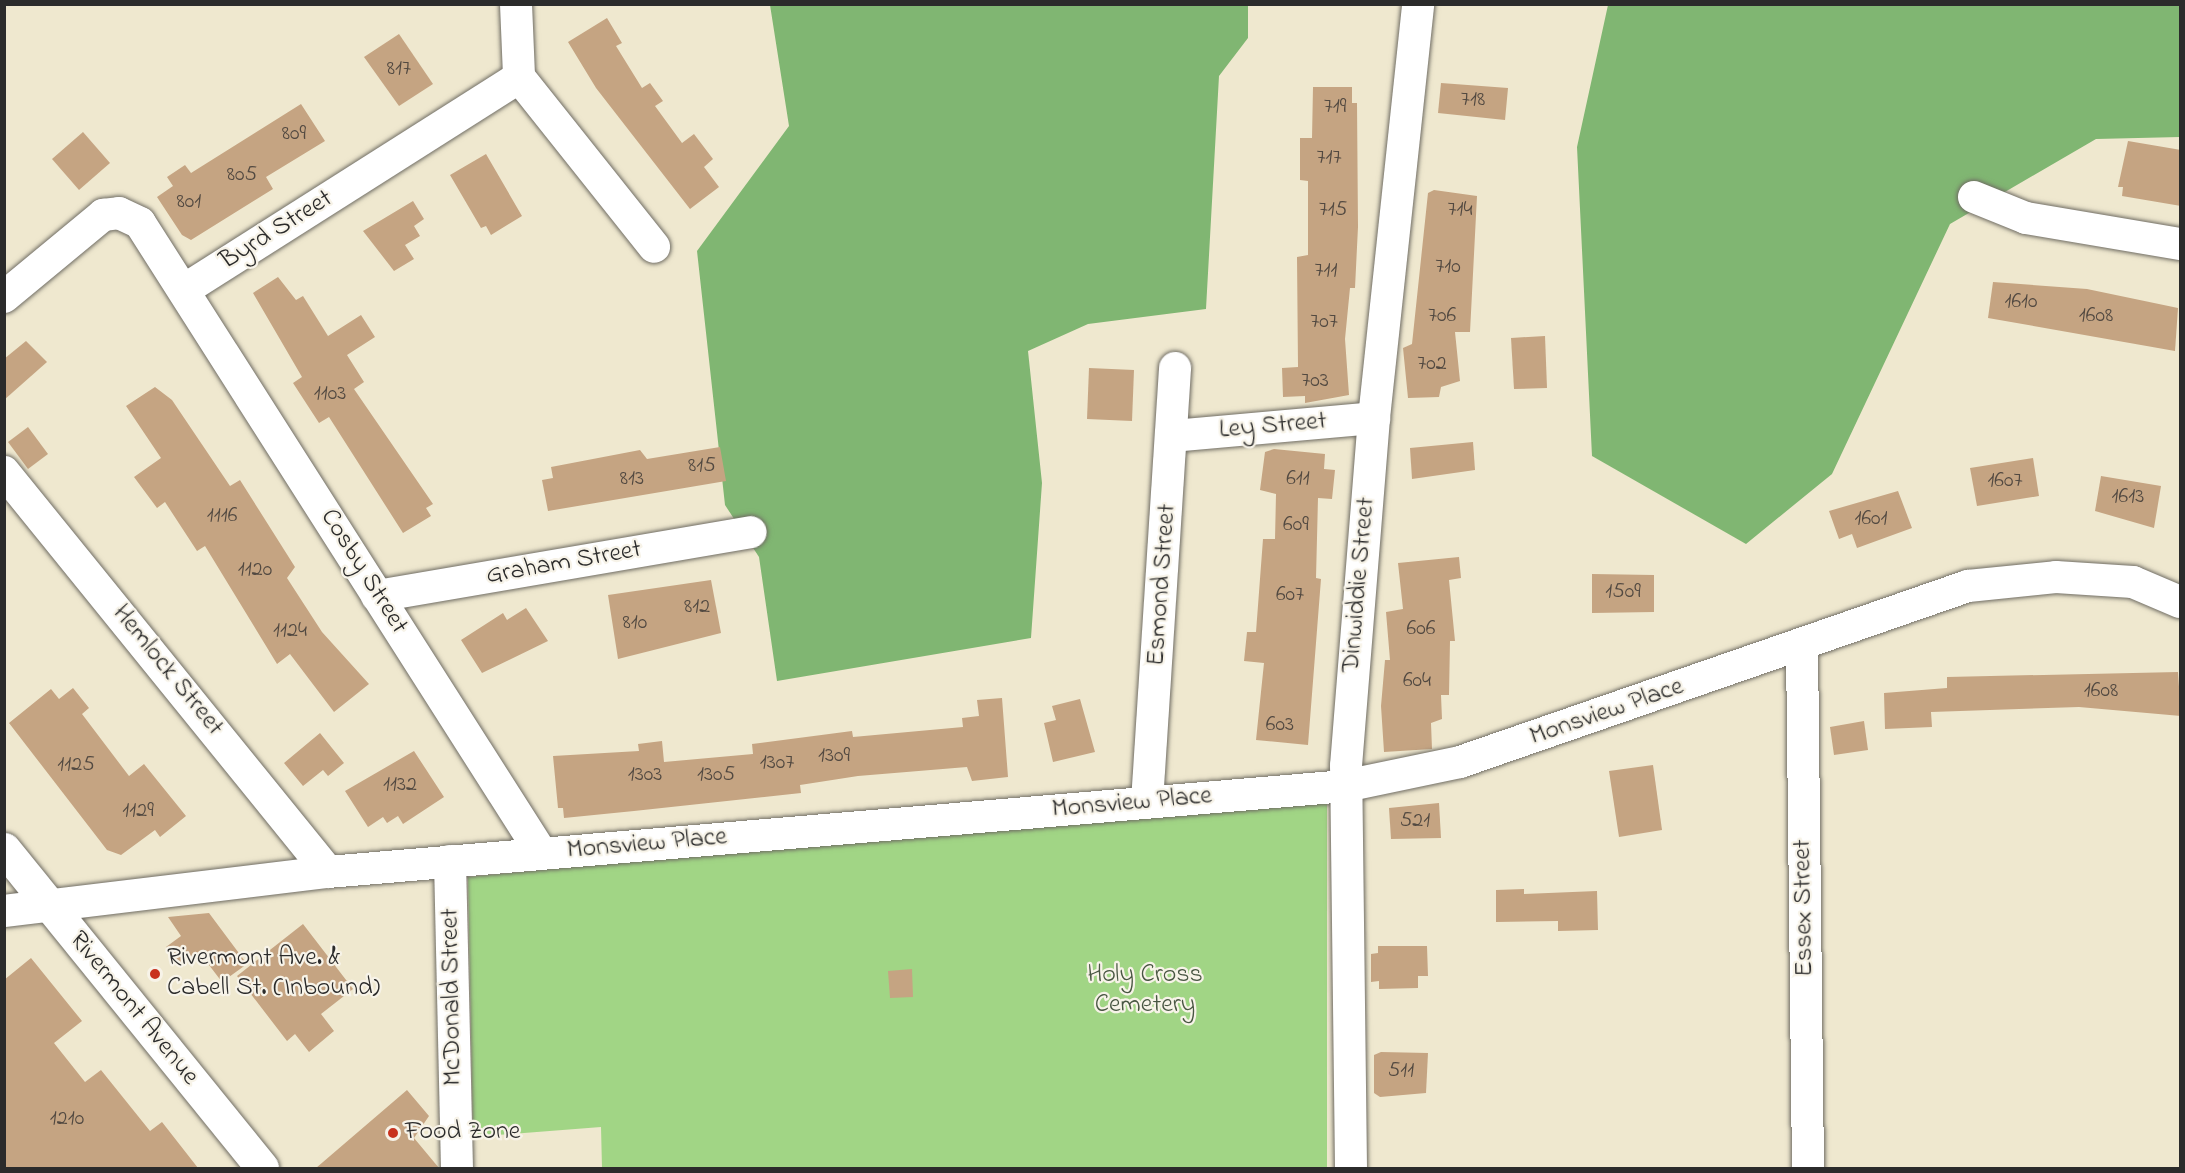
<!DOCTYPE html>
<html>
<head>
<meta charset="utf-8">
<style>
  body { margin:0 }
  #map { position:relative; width:2185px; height:1173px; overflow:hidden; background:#efe8cf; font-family:"Indie Flower",sans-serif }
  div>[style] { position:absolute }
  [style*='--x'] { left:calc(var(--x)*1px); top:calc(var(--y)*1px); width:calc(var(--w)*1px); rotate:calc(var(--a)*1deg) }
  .green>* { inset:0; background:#a1d585 }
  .forest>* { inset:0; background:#80b672 }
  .building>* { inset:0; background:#c5a482 }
  .roads { filter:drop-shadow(0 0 2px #706d64) drop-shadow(0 0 2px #706d64) }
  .street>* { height:32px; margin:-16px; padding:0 16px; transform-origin:16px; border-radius:16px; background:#fff }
  .secondary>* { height:33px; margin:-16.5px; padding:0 16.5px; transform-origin:16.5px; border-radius:16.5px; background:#fff }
  .dots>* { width:16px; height:16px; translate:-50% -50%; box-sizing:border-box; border:3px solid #f7f3e8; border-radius:50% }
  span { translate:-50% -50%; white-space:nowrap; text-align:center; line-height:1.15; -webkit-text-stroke:4.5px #f7f3e8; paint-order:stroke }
  .number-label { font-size:22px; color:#524941 }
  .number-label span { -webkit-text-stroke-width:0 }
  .street-label { font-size:26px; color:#2b2b2b }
  .poi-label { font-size:26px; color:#2b2b2b }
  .left { translate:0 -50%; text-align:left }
  .park-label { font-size:26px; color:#485642 }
  .frame { position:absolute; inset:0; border:6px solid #2b2b2b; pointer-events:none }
</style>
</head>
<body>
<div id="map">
  <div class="green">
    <div style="clip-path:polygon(1327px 796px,1327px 1168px,602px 1168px,601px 1127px,473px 1137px,468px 877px)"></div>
  </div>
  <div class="forest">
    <div style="clip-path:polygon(770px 5px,1248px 5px,1248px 38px,1219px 76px,1206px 309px,1088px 324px,1028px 351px,1042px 483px,1031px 638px,777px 681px,759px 557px,725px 505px,697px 251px,789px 126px)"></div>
    <div style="clip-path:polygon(1608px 5px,2180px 5px,2180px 137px,2096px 139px,1950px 224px,1832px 474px,1746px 544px,1592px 456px,1577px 147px)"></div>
  </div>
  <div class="building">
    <div style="clip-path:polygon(607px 18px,622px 43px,616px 46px,642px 88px,650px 83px,663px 101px,655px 106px,682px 143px,694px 134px,713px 159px,704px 167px,719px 187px,690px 209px,596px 88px,568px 42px)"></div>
    <div style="clip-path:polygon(399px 34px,433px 84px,399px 106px,364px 57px)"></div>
    <div style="clip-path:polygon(1441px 83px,1508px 88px,1505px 120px,1438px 113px)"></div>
    <div style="clip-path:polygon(1313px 87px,1352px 87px,1352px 103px,1357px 103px,1358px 227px,1355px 288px,1350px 288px,1345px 339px,1349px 395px,1305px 403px,1305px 396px,1283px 397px,1282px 368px,1298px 367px,1297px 257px,1308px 255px,1308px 181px,1300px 180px,1300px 138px,1312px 138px)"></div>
    <div style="clip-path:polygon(301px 104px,325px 141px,266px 177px,273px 189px,191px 240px,182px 235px,157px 197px,173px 186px,167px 177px,185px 165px,191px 173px)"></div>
    <div style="clip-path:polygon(83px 132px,110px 163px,79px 190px,52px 159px)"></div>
    <div style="clip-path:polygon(2128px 141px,2181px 150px,2181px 206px,2122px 196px,2123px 187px,2118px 187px)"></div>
    <div style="clip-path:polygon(486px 154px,522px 216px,491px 235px,486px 226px,481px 228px,450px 175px)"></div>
    <div style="clip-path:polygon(1434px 190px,1477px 196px,1470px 332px,1455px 332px,1460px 381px,1441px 387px,1439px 397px,1408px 398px,1403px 348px,1412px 344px,1428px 193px)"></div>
    <div style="clip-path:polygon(413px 201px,424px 219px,414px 226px,420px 236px,405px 245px,414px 259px,394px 271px,363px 231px)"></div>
    <div style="clip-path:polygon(278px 277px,296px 300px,303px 296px,328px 336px,361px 315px,375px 337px,347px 355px,364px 382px,354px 389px,433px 504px,426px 508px,431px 516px,403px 533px,329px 417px,319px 423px,293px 383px,302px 377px,253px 293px)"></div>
    <div style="clip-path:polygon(1993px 282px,2087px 289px,2178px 308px,2175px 351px,1988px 318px)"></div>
    <div style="clip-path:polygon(1545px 336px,1547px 388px,1514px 389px,1511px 338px)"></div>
    <div style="clip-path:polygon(26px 341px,47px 362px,4px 400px,4px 359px)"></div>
    <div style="clip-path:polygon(1089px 368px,1134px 370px,1132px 421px,1087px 419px)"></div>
    <div style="clip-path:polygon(155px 387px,172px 400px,230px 486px,240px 480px,295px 567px,287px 578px,322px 632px,369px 684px,334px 712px,290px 654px,277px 664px,205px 546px,197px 551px,165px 502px,157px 508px,134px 477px,161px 458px,126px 406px)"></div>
    <div style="clip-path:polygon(28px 427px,48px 454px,28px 469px,8px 442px)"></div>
    <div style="clip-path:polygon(1473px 442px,1475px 470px,1412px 479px,1410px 448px)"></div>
    <div style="clip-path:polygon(720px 447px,726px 481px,548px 511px,542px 480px,553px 478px,551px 467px,640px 450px,647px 459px)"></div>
    <div style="clip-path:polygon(1274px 449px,1325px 454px,1324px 469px,1335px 470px,1332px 499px,1318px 498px,1316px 578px,1321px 579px,1308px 745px,1256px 740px,1264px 663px,1244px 661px,1247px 632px,1256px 632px,1263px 539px,1275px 539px,1276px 494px,1260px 490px,1265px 452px)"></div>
    <div style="clip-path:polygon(2033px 458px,2039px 496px,1977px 506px,1970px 468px)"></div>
    <div style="clip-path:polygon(2101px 476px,2161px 486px,2154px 528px,2095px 511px)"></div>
    <div style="clip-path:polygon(1898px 491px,1912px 528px,1857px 548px,1852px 534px,1839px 539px,1829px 511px)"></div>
    <div style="clip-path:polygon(1459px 557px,1461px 578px,1449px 580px,1455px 641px,1450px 641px,1449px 695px,1441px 695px,1442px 719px,1431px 723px,1432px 749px,1384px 752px,1381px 706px,1385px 660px,1390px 660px,1386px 612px,1403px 609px,1398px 563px)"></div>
    <div style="clip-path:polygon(1592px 574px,1654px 575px,1654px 612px,1592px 613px)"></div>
    <div style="clip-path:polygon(711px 580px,721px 633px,618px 659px,608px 595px)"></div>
    <div style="clip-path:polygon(526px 608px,548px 641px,482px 673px,461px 640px,503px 613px,507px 620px)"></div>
    <div style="clip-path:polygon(2178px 672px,2181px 716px,2079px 707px,1931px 712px,1932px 727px,1885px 729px,1884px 693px,1947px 688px,1947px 677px)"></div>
    <div style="clip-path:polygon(73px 688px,89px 708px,82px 714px,129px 776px,144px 764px,186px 816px,160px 837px,155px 830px,121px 855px,107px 850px,9px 723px,51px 689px,59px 699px)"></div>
    <div style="clip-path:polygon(1002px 698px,1008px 777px,972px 781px,967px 767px,858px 776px,800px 785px,801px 793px,634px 811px,564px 818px,563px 808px,558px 808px,553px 756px,639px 751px,638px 744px,662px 741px,664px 762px,753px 754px,752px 744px,852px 731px,853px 737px,963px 727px,962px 718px,979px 716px,977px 700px)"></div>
    <div style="clip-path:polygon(1080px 699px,1095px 752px,1053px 762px,1044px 723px,1056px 720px,1052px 706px)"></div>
    <div style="clip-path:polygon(1864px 721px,1868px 750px,1834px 755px,1830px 727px)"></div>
    <div style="clip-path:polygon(320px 733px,344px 763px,328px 776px,323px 770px,303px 786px,284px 763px)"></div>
    <div style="clip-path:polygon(414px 751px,444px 797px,403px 824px,398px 816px,387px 823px,383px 817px,368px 827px,345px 791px)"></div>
    <div style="clip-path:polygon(1653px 765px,1662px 830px,1619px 837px,1609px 771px)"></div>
    <div style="clip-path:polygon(1439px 803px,1441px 838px,1391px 839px,1389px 808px)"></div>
    <div style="clip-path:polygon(1524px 889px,1524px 894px,1597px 891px,1598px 930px,1558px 931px,1558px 921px,1496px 922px,1496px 890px)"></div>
    <div style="clip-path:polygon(209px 913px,247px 964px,222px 982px,199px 952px,180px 966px,166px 947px,181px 936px,168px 917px)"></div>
    <div style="clip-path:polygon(303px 924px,353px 989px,321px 1014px,334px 1031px,309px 1052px,295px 1034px,287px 1041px,237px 976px)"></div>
    <div style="clip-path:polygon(1378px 946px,1427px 946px,1428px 976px,1418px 976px,1418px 988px,1379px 989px,1379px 981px,1371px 982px,1371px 954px,1378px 953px)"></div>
    <div style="clip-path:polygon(31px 958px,82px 1021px,54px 1043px,85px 1082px,101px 1070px,150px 1131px,162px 1122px,198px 1168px,4px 1168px,4px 980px)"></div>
    <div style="clip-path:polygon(912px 969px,913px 997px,890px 998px,888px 971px)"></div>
    <div style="clip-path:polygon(1381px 1052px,1428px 1053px,1426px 1093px,1380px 1097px,1374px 1093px,1374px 1055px)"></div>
    <div style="clip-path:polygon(407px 1090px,429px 1116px,414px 1138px,439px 1168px,316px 1168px)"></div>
  </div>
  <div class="roads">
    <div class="street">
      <div style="--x:516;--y:4;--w:73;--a:87.6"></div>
      <div style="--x:519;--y:77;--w:217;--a:51.5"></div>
      <div style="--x:1974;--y:197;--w:56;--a:22"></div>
      <div style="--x:2026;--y:218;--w:156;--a:9.6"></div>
      <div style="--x:184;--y:290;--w:397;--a:-32.4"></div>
      <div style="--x:4;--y:297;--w:129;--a:-39.6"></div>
      <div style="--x:103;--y:215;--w:16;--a:-7"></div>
      <div style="--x:119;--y:213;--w:23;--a:25"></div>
      <div style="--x:140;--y:223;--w:748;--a:57.5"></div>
      <div style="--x:1173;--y:436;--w:202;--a:-5.1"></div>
      <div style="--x:4;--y:472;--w:515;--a:50.99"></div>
      <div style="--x:377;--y:596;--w:379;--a:-9.7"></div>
      <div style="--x:1802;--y:647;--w:521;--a:89.34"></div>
      <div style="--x:1147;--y:802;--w:435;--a:-86.3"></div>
      <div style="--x:450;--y:861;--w:307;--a:88.7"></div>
      <div style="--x:4;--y:911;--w:326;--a:-6.9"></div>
      <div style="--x:328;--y:872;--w:1021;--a:-4.83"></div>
      <div style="--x:1345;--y:786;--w:117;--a:-11.8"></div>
      <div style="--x:1460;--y:762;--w:538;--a:-19.11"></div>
      <div style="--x:1968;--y:586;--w:88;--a:-5.8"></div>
      <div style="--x:2056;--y:577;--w:77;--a:3.7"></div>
      <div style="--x:2133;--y:582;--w:51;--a:23.1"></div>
      <div style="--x:1351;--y:1168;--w:402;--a:-90.7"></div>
      <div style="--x:1346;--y:766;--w:349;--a:-85.4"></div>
      <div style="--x:1374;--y:418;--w:416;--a:-83.9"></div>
    </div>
    <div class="secondary">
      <div style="--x:4;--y:849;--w:410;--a:51"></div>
    </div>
  </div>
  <div class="dots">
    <div style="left:155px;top:974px;background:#c8321e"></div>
    <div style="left:393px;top:1133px;background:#c8321e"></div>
  </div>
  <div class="number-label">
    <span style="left:399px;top:70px">817</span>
    <span style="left:1473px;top:101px">718</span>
    <span style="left:1335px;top:108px">719</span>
    <span style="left:294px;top:135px">809</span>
    <span style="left:1329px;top:159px">717</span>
    <span style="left:242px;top:176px">805</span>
    <span style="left:189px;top:203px">801</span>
    <span style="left:1333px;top:211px">715</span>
    <span style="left:1460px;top:211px">714</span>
    <span style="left:1448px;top:268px">710</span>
    <span style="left:1326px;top:272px">711</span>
    <span style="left:2021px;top:303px">1610</span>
    <span style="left:1442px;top:317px">706</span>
    <span style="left:2096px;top:317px">1608</span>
    <span style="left:1324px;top:323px">707</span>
    <span style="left:1432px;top:365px">702</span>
    <span style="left:1315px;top:382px">703</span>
    <span style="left:330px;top:395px">1103</span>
    <span style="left:702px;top:467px">815</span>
    <span style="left:632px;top:480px">813</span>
    <span style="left:1298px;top:480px">611</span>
    <span style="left:2005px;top:482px">1607</span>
    <span style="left:2128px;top:498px">1613</span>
    <span style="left:222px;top:517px">1116</span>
    <span style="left:1871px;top:520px">1601</span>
    <span style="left:1296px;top:526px">609</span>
    <span style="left:255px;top:571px">1120</span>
    <span style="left:1623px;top:593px">1509</span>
    <span style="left:1290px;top:596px">607</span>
    <span style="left:697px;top:608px">812</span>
    <span style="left:635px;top:624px">810</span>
    <span style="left:1421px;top:630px">606</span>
    <span style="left:290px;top:632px">1124</span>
    <span style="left:1417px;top:682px">604</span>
    <span style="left:2101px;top:692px">1608</span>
    <span style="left:1280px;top:726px">603</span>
    <span style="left:834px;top:757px">1309</span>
    <span style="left:777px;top:764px">1307</span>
    <span style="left:76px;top:766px">1125</span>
    <span style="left:645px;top:776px">1303</span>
    <span style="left:716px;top:776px">1305</span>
    <span style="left:400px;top:786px">1132</span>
    <span style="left:138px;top:812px">1129</span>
    <span style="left:1415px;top:822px">521</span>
    <span style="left:1401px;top:1072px">511</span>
    <span style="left:67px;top:1120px">1210</span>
  </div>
  <div class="street-label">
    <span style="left:277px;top:231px;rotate:-32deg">Byrd Street</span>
    <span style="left:1273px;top:427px;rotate:-5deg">Ley Street</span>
    <span style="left:564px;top:564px;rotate:-10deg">Graham Street</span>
    <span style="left:363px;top:572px;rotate:58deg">Cosby Street</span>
    <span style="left:1163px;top:585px;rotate:-86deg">Esmond Street</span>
    <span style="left:1360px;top:585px;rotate:-85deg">Dinwiddie Street</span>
    <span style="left:167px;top:671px;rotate:51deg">Hemlock Street</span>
    <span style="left:1607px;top:713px;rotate:-19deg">Monsview Place</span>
    <span style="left:1132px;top:804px;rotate:-5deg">Monsview Place</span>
    <span style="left:647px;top:845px;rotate:-5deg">Monsview Place</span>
    <span style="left:1805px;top:908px;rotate:-91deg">Essex Street</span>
    <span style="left:453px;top:997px;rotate:-91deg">McDonald Street</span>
    <span style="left:133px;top:1009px;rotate:51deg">Rivermont Avenue</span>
  </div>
  <div class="poi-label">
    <span class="left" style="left:167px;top:974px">Rivermont Ave. &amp;<br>Cabell St. (Inbound)</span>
    <span class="left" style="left:405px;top:1133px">Food Zone</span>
  </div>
  <div class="park-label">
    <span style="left:1145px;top:991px">Holy Cross<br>Cemetery</span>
  </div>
  <div class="frame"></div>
</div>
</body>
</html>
